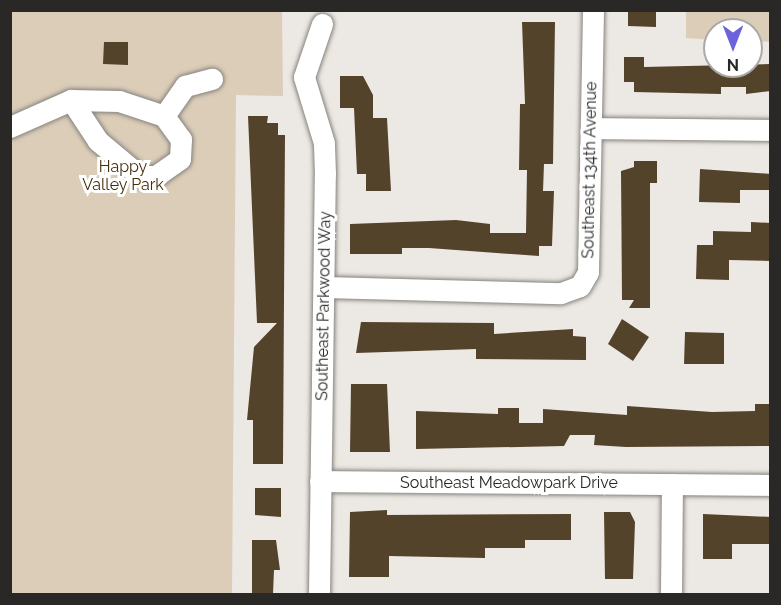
<!DOCTYPE html>
<html>
<head>
<meta charset="utf-8">
<style>
  body { margin:0 }
  #map { position:relative; width:781px; height:605px; overflow:hidden; background:#ece8e3; font-family:Raleway,sans-serif }
  div>[style] { position:absolute }
  [style*='--x'] { left:calc(var(--x)*1px); top:calc(var(--y)*1px); width:calc(var(--w)*1px); rotate:calc(var(--a)*1deg) }
  .green>* { inset:0; background:#dccdb9 }
  .building>* { inset:0; background:#54432b }
  .roads { filter:drop-shadow(0 0 2px #86837e) drop-shadow(0 0 2px #86837e) }
  .minor>* { height:21px; margin:-10.5px; padding:0 10.5px; transform-origin:10.5px; border-radius:10.5px; background:#fff }
  span { translate:-50% -50%; white-space:nowrap; text-align:center; line-height:1.15; -webkit-text-stroke:6px #fff; paint-order:stroke }
  .park-label { font-size:16px; color:#452e0a }
  .street-label { font-size:16px; color:#292826 }
  .frame { position:absolute; inset:0; border:12px solid #292826; pointer-events:none }
  .north { position:absolute; left:703px; top:18px; width:60px; height:60px; box-sizing:border-box; background:#fff; border:2px solid #a9a9a8; border-radius:50%; rotate:180deg; font-size:16px; font-weight:700; line-height:24px; text-align:center; color:#292826 }
  .north::after { content:''; display:block; margin:auto; width:21px; height:27px; background:#6b62dc; clip-path:polygon(50% 0,100% 100%,50% 72%,0 100%) }
</style>
</head>
<body>
<div id="map">
  <div class="green">
    <div style="clip-path:polygon(11px 11px,282px 11px,283px 96px,236px 95px,232px 594px,11px 594px)"></div>
    <div style="clip-path:polygon(686px 11px,770px 11px,770px 42px,751px 41px,751px 30px,715px 30px,715px 40px,686px 38px)"></div>
  </div>
  <div class="building">
    <div style="clip-path:polygon(628px 10px,656px 10px,656px 27px,628px 26px)"></div>
    <div style="clip-path:polygon(522px 22px,555px 22px,553px 164px,544px 164px,543px 191px,554px 191px,552px 246px,539px 246px,539px 256px,429px 248px,402px 248px,402px 254px,350px 254px,350px 224px,456px 220px,490px 224px,490px 233px,526px 233px,527px 170px,519px 170px,520px 104px,525px 104px)"></div>
    <div style="clip-path:polygon(104px 42px,128px 42px,128px 65px,103px 64px)"></div>
    <div style="clip-path:polygon(624px 57px,644px 57px,644px 67px,771px 64px,771px 91px,746px 94px,746px 87px,721px 87px,721px 94px,634px 92px,634px 82px,624px 82px)"></div>
    <div style="clip-path:polygon(340px 76px,363px 76px,373px 95px,373px 118px,387px 118px,391px 191px,366px 191px,366px 174px,357px 174px,354px 108px,340px 108px)"></div>
    <div style="clip-path:polygon(248px 116px,268px 116px,267px 123px,278px 123px,278px 135px,285px 135px,283px 464px,253px 464px,253px 420px,247px 420px,254px 347px,277px 323px,257px 323px)"></div>
    <div style="clip-path:polygon(634px 161px,657px 161px,657px 183px,650px 183px,650px 308px,629px 308px,634px 300px,622px 300px,621px 171px,634px 167px)"></div>
    <div style="clip-path:polygon(700px 169px,771px 174px,771px 190px,740px 190px,740px 203px,699px 202px)"></div>
    <div style="clip-path:polygon(751px 222px,771px 223px,771px 261px,729px 260px,729px 280px,696px 279px,697px 245px,713px 245px,713px 231px,751px 232px)"></div>
    <div style="clip-path:polygon(622px 319px,649px 337px,633px 361px,608px 344px)"></div>
    <div style="clip-path:polygon(361px 322px,494px 323px,494px 334px,573px 329px,573px 336px,586px 337px,586px 360px,476px 359px,476px 349px,356px 353px)"></div>
    <div style="clip-path:polygon(685px 332px,724px 333px,724px 364px,684px 364px)"></div>
    <div style="clip-path:polygon(351px 384px,387px 384px,390px 452px,350px 452px)"></div>
    <div style="clip-path:polygon(755px 404px,771px 404px,771px 446px,626px 447px,594px 445px,595px 435px,570px 435px,564px 446px,416px 449px,416px 411px,498px 414px,498px 408px,519px 408px,519px 423px,543px 423px,543px 409px,627px 415px,627px 406px,712px 412px,755px 411px)"></div>
    <div style="clip-path:polygon(255px 488px,281px 488px,281px 517px,255px 515px)"></div>
    <div style="clip-path:polygon(387px 510px,387px 515px,571px 514px,571px 540px,525px 540px,525px 548px,485px 548px,485px 558px,389px 556px,389px 577px,349px 577px,350px 512px)"></div>
    <div style="clip-path:polygon(604px 512px,630px 512px,635px 522px,633px 579px,605px 579px)"></div>
    <div style="clip-path:polygon(703px 514px,771px 517px,771px 544px,732px 544px,732px 559px,703px 559px)"></div>
    <div style="clip-path:polygon(252px 540px,276px 540px,280px 570px,274px 570px,273px 594px,252px 594px)"></div>
  </div>
  <div class="roads">
    <div class="minor">
      <div style="--x:164;--y:116;--w:37;--a:-55"></div>
      <div style="--x:185;--y:86;--w:28;--a:-15"></div>
      <div style="--x:10;--y:127;--w:67;--a:-23.9"></div>
      <div style="--x:71;--y:100;--w:48;--a:1.2"></div>
      <div style="--x:119;--y:101;--w:47;--a:18.4"></div>
      <div style="--x:164;--y:116;--w:29;--a:54"></div>
      <div style="--x:181;--y:139;--w:20;--a:93"></div>
      <div style="--x:180;--y:159;--w:29;--a:145"></div>
      <div style="--x:156;--y:176;--w:16;--a:180"></div>
      <div style="--x:140;--y:176;--w:55;--a:-140.2"></div>
      <div style="--x:98;--y:141;--w:49;--a:-123.4"></div>
      <div style="--x:593;--y:128;--w:177;--a:0.6"></div>
      <div style="--x:324;--y:287;--w:237;--a:1.5"></div>
      <div style="--x:561;--y:293;--w:20;--a:-20"></div>
      <div style="--x:580;--y:286;--w:16;--a:-60"></div>
      <div style="--x:588;--y:272;--w:262;--a:-88.9"></div>
      <div style="--x:320;--y:481;--w:450;--a:0.5"></div>
      <div style="--x:319;--y:594;--w:420;--a:-89.2"></div>
      <div style="--x:325;--y:174;--w:31;--a:-92"></div>
      <div style="--x:324;--y:143;--w:69;--a:-106.9"></div>
      <div style="--x:304;--y:77;--w:56;--a:-71.2"></div>
      <div style="--x:671;--y:594;--w:110;--a:-89.5"></div>
    </div>
  </div>
  <div class="park-label">
    <span style="left:123px;top:176px">Happy<br>Valley Park</span>
  </div>
  <div class="street-label">
    <span style="left:590px;top:170px;rotate:-89deg">Southeast 134th Avenue</span>
    <span style="left:324px;top:306px;rotate:-89deg">Southeast Parkwood Way</span>
    <span style="left:509px;top:483px">Southeast Meadowpark Drive</span>
  </div>
  <div class="frame"></div>
  <div class="north">N</div>
</div>
</body>
</html>
